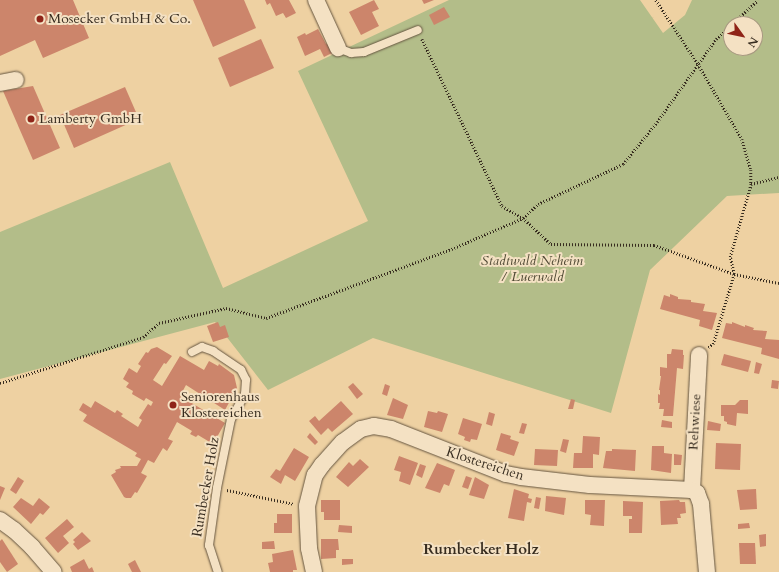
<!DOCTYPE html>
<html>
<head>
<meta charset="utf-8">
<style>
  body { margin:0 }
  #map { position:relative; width:779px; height:572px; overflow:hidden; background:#eed1a2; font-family:Cardo,serif }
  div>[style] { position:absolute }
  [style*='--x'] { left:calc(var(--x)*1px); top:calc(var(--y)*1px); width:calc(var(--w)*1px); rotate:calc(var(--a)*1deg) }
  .green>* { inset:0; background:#b3bd89 }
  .building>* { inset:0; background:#cc856b }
  .path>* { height:2.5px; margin-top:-1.25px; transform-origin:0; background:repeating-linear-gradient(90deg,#372c1f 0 1px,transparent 0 3px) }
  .roads { filter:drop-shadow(0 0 1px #655540) drop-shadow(0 0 1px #655540) }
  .lane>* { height:8px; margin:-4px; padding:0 4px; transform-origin:4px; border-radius:4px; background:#f4e1c3 }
  .street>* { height:16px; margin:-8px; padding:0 8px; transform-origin:8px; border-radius:8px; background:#f4e1c3 }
  .dots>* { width:11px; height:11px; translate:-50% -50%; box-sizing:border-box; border:2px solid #f4e1c3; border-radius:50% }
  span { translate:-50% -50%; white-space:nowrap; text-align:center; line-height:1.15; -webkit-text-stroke:4px #f4e1c3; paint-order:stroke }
  .poi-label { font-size:14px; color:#372c1f }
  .left { translate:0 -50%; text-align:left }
  .park-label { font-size:14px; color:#504934; font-style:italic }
  .street-label { font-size:14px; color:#372c1f }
  .neighbourhood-label { font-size:15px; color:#372c1f; font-weight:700 }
  .north { position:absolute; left:723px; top:16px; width:40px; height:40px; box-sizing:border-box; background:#f4e1c3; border:1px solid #a89981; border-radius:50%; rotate:123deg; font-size:11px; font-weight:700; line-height:16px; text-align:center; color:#372c1f }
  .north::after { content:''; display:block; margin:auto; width:14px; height:18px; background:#8f2418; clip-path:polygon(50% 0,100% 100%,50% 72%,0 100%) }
</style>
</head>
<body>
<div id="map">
  <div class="green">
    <div style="clip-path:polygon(evenodd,449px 0,640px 0,663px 33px,685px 15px,692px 0,779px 0,779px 193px,727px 196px,650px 270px,611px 413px,373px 338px,268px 390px,215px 322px,0 379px,0 232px,170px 162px,223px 288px,368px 221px,298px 71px,449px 0,731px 24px,755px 24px,755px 48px,731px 48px,731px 24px)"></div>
  </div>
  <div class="building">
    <div style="clip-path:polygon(0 0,73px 0,89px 38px,43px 58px,35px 40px,0 56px)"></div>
    <div style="clip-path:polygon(193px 0,244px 0,256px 28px,213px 47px)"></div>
    <div style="clip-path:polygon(265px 0,289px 0,296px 13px,286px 18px,283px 13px,276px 16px,270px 3px,267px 5px)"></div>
    <div style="clip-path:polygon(374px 0,379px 9px,372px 12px,379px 26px,361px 35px,349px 12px)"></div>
    <div style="clip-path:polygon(422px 0,434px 0,424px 4px)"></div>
    <div style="clip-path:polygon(444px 7px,450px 17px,434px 25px,429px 15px)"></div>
    <div style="clip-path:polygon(318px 29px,326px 44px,329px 42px,334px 52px,324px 57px,320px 49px,305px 56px,297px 37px,305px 33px,306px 35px)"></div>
    <div style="clip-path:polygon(261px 39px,274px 68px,230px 87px,218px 58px)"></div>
    <div style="clip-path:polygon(33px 86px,60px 148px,33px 160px,3px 91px)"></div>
    <div style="clip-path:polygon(125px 87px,139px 119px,74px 148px,60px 115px)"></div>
    <div style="clip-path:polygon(670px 294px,678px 297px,678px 299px,691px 300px,691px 302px,705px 304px,703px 311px,717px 313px,712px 330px,699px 326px,700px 320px,660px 309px,664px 295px,670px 297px)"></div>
    <div style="clip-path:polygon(218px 322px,220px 327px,225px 325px,229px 337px,213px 342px,207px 326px)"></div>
    <div style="clip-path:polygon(732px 322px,745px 327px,745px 325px,754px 328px,753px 330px,767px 331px,765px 339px,779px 340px,779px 359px,761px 354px,762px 348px,722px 338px,726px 323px,732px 324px)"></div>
    <div style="clip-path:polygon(157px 347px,172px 356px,166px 364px,164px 363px,153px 380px,162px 386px,180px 356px,204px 370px,209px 361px,218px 366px,219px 364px,234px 375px,237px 388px,225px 410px,186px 385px,180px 396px,225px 423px,213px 444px,198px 435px,196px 437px,190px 434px,192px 431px,177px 422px,168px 439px,173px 441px,167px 451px,163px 448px,154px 463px,148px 460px,141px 473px,147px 476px,137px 493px,135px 492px,131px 498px,126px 498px,124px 497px,111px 475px,116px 472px,115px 470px,121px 468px,120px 466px,137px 466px,141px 459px,135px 456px,137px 453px,83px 421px,87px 415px,79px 410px,83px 403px,91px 408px,95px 401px,115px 413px,117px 410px,123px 414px,121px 416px,138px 427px,142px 420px,139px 418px,148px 404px,151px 406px,153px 402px,146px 398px,144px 401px,132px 394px,133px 391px,126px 387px,129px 383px,123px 379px,129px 368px,137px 373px,141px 366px,138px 364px,146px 352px,148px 353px,151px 349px)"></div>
    <div style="clip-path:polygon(672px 349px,683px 350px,683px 355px,684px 355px,683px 369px,677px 368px,673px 416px,663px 416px,664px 409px,659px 409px,660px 403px,658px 403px,658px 394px,660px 395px,660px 390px,659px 390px,661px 376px,660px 376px,660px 367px,667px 368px,667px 354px,671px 354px)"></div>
    <div style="clip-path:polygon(724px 354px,751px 361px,748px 372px,721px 365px)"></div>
    <div style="clip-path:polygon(756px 362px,762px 364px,759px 374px,754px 373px)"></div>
    <div style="clip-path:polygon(772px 380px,779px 381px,778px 389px,771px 388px)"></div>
    <div style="clip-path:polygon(353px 383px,363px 394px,357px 399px,348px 387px)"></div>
    <div style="clip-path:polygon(385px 384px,390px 386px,387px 396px,382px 394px)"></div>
    <div style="clip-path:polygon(393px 398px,408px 405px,403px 419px,387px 415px)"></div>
    <div style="clip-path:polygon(571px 399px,575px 400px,573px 409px,568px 409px)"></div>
    <div style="clip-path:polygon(740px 400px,748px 400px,748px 414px,737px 413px,736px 426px,727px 424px,727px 422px,724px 421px,724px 416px,721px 416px,721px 405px,735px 405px)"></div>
    <div style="clip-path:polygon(341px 401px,353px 414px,332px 432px,328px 428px,321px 435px,309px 421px,315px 416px,319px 421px)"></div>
    <div style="clip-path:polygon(428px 411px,437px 413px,438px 411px,448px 414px,442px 432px,424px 427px)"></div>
    <div style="clip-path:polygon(489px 412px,495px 414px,492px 426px,486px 424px)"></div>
    <div style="clip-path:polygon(463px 418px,482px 424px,477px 440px,471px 439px,470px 442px,464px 440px,465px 437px,458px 434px)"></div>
    <div style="clip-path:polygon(662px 420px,672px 422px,672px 428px,661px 427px)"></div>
    <div style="clip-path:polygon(708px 421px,721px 424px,720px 431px,707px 430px)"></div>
    <div style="clip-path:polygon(522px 423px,527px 424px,524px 434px,519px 433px)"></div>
    <div style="clip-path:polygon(310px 433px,318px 442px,315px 445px,307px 437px)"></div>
    <div style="clip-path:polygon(501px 433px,511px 436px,510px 439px,519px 442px,514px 456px,496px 450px)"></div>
    <div style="clip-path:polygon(583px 436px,600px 437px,599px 455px,593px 454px,593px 468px,573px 468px,574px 453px,582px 453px)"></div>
    <div style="clip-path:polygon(563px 439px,569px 440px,566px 453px,560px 451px)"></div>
    <div style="clip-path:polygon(716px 443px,741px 444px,740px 470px,715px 469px)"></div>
    <div style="clip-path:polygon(652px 446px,664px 446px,664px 453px,672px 454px,671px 473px,651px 470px)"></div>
    <div style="clip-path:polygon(294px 448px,309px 457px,295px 481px,285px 475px,281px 484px,270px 477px,276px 469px,280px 471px)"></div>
    <div style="clip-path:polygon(535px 449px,558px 450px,557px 466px,534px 465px)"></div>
    <div style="clip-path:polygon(612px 449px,636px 450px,635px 471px,603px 468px,606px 451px,612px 451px)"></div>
    <div style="clip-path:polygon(674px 454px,682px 455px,681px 465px,674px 465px)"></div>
    <div style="clip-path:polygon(399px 456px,418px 463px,410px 485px,399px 481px,401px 472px,394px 470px)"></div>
    <div style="clip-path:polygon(360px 459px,369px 467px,348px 487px,336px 477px,349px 462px,353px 466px)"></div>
    <div style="clip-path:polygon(437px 463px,455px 470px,449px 486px,444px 484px,440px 493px,425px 488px)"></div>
    <div style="clip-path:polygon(420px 464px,426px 466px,422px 478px,416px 475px)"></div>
    <div style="clip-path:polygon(466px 476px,472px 478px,468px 489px,462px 487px)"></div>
    <div style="clip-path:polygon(18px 477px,24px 481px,16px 494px,10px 490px)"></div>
    <div style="clip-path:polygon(475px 477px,489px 485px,484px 499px,469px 495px)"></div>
    <div style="clip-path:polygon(0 486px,5px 488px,0 500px)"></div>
    <div style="clip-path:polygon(514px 489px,529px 494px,528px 498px,532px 499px,531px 503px,527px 502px,524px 521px,508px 518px)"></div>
    <div style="clip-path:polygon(756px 489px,757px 509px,740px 510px,737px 490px)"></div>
    <div style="clip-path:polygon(546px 496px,566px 498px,564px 515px,545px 511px)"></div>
    <div style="clip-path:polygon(536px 497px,541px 498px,539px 509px,534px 508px)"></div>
    <div style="clip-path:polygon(21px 498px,33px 506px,39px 498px,50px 507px,43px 515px,40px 513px,31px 524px,13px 507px)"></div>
    <div style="clip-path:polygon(321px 500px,340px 500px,340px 520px,324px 520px,324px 512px,321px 512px)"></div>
    <div style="clip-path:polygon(585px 500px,605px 500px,604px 526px,590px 525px,591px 515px,585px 514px)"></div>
    <div style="clip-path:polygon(679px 500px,680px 502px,685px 502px,686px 513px,680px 514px,681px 518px,677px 518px,678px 524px,661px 525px,660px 501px)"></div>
    <div style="clip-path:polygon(623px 501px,643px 502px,642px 533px,629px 533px,629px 519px,632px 519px,632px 516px,623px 516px)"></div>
    <div style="clip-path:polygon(277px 514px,292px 514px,292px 533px,274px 533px,274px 523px,277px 523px)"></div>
    <div style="clip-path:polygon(67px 519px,74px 527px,63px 536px,69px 543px,58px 553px,45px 538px)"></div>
    <div style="clip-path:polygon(749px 523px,750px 528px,738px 529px,738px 524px)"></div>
    <div style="clip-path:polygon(339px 525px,352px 526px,352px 533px,338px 532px)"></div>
    <div style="clip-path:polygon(82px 532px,91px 541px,78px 550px,73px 544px,75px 542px,73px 540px)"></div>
    <div style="clip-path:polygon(766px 534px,766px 546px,760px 547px,759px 535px)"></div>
    <div style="clip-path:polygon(2px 539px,18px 564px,7px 572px,0 562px,0 541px)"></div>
    <div style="clip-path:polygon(321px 539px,338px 539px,339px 550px,336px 550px,336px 558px,321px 559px)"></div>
    <div style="clip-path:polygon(274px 541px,275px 549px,262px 549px,262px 542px)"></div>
    <div style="clip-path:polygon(739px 543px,755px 543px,756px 564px,740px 564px)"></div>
    <div style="clip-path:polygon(293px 550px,297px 570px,293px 570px,293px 572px,270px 572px,268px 563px,273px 562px,272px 554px)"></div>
    <div style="clip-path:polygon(84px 559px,89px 569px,92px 567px,94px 572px,72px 572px,70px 567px)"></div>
    <div style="clip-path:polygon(342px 559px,353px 559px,353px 564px,342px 565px)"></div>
    <div style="clip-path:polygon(135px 560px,141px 572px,132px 572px,128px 564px)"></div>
  </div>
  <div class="path">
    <div style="--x:656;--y:0;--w:77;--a:56.7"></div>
    <div style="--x:698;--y:64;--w:87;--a:59.6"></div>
    <div style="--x:742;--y:139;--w:32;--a:74"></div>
    <div style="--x:751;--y:170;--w:14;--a:90"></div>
    <div style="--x:751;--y:184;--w:29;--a:-14"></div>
    <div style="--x:422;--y:39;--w:185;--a:64.4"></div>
    <div style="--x:502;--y:206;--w:24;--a:30"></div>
    <div style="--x:523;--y:218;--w:38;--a:43"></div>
    <div style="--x:551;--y:244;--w:103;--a:0.6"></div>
    <div style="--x:654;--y:245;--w:85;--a:19.9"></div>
    <div style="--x:734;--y:274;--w:46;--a:11.3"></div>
    <div style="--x:708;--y:347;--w:6;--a:-31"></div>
    <div style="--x:713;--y:344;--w:73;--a:-73.3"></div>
    <div style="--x:734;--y:274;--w:17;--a:-103"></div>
    <div style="--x:730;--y:257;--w:76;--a:-74"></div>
    <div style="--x:0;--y:383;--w:150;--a:-17.8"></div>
    <div style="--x:143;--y:337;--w:21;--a:-41"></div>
    <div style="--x:159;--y:323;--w:69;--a:-12.6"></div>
    <div style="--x:226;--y:308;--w:41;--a:14"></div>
    <div style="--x:266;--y:318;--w:201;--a:-20.4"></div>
    <div style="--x:454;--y:248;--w:75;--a:-23.5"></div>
    <div style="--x:523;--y:218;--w:21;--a:-43"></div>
    <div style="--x:538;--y:204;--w:94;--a:-25.2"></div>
    <div style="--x:623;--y:164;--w:54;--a:-51"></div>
    <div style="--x:657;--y:122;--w:102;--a:-54.6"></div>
    <div style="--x:716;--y:39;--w:57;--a:-42.9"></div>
    <div style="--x:227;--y:490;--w:68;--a:11.8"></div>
  </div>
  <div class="roads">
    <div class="lane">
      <div style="--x:338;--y:48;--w:14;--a:21"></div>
      <div style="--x:351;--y:53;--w:13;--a:-4"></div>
      <div style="--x:364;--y:52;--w:58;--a:-22.2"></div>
      <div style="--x:192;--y:352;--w:11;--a:-27"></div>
      <div style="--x:202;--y:347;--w:12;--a:20"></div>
      <div style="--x:213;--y:351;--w:34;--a:34"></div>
      <div style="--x:241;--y:370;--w:11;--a:63"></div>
      <div style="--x:246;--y:380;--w:14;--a:94"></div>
      <div style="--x:245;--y:394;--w:29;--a:119"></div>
      <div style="--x:231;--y:419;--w:70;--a:101.5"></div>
      <div style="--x:217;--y:488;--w:58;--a:98"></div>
      <div style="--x:209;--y:545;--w:28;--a:72"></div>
    </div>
    <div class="street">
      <div style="--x:316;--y:0;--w:53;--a:65.4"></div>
      <div style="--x:0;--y:83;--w:16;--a:-11"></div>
      <div style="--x:692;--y:490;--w:135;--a:-87"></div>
      <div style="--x:0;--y:520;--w:17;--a:36"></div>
      <div style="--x:14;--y:530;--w:25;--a:43"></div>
      <div style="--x:32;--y:547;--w:33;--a:49"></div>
      <div style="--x:314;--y:572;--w:25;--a:-102"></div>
      <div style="--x:309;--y:548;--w:42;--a:-92.7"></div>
      <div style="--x:307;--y:506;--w:32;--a:-76"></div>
      <div style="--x:315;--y:475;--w:12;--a:-55"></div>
      <div style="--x:322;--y:465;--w:31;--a:-48"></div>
      <div style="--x:343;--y:442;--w:22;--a:-36"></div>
      <div style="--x:361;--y:429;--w:13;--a:-13"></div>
      <div style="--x:374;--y:426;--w:17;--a:10"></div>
      <div style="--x:391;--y:429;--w:123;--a:21.4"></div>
      <div style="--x:506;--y:474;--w:15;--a:11"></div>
      <div style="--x:521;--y:477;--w:69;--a:6.6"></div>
      <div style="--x:590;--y:485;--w:102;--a:2.8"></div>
      <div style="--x:692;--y:490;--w:6;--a:31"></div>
      <div style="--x:697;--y:493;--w:12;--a:70"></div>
      <div style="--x:701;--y:504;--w:68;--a:85"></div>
    </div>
  </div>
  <div class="dots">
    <div style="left:40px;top:19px;background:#8f2418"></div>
    <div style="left:31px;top:119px;background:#8f2418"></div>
    <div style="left:173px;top:405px;background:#8f2418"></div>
  </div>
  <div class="poi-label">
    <span class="left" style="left:48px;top:19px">Mosecker GmbH &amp; Co.</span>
    <span class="left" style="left:39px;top:119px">Lamberty GmbH</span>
    <span class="left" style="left:181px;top:405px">Seniorenhaus<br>Klostereichen</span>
  </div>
  <div class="park-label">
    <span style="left:532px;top:269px">Stadtwald Neheim<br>/ Luerwald</span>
  </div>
  <div class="street-label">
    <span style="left:695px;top:422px;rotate:-87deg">Rehwiese</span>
    <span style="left:485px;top:464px;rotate:18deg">Klostereichen</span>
    <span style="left:206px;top:487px;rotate:-80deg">Rumbecker Holz</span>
  </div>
  <div class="neighbourhood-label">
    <span style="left:481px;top:550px">Rumbecker Holz</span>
  </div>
  <div class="north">N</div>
</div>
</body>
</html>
